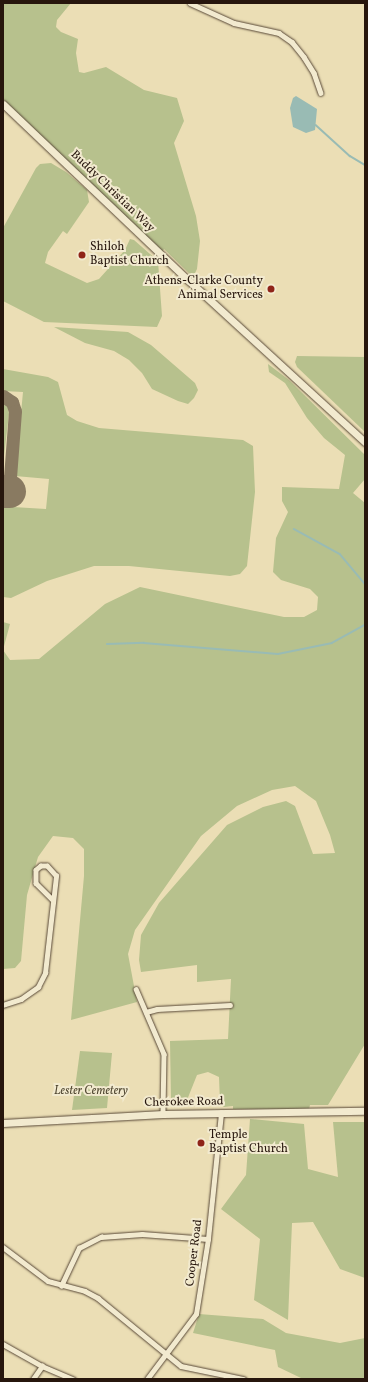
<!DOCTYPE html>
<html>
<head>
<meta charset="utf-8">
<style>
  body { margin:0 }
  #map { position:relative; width:368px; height:1382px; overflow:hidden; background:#ebdeb5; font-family:Vollkorn,serif }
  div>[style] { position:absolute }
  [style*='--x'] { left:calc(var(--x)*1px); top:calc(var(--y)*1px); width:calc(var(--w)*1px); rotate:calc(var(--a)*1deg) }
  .green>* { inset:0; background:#b7c18d }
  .water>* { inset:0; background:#99bbb4 }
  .stream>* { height:1.5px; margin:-0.75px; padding:0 0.75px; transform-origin:0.75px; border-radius:0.75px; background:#99bbb4 }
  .taxiway>* { height:13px; margin:-6.5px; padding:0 6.5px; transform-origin:6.5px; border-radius:6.5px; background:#897a61 }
  .runway>* { height:33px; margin:-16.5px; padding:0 16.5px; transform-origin:16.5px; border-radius:16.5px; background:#897a61 }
  .roads { filter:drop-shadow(0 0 1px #584837) drop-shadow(0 0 1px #584837) }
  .street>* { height:4.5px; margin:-2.25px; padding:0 2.25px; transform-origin:2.25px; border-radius:2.25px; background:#f2eacf }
  .secondary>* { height:7px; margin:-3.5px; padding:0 3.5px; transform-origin:3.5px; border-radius:3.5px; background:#f2eacf }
  .dots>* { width:11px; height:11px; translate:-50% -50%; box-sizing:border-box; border:2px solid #f2eacf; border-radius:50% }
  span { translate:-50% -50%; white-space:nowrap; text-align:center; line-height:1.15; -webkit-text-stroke:4px #f2eacf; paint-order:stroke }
  .street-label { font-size:12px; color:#27160d }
  .poi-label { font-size:12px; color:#27160d }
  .left { translate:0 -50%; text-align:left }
  .right { translate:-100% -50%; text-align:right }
  .park-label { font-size:12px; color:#524933; font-style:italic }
  .frame { position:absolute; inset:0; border:4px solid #27160d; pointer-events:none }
</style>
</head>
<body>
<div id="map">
  <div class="green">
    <div style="clip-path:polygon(3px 3px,71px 3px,57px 20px,56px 27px,61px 32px,78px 39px,76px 53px,79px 72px,84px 73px,106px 67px,144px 90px,177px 98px,184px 121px,174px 143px,196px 216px,200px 241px,197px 269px,193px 277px,164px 249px,162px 252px,3px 100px)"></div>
    <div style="clip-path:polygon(51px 163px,66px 172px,87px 190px,89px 202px,67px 234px,63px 231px,48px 252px,45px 263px,87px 283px,99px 279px,125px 250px,130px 239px,134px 240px,158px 261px,162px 316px,157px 327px,44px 322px,3px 301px,3px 228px,36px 168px,40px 164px)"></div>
    <div style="clip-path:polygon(54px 327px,128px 332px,151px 345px,195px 383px,198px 390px,194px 398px,188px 404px,178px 401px,152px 389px,142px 373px,129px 360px,114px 351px,85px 343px)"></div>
    <div style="clip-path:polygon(297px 356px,365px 357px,365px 432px,297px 367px,295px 362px)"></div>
    <div style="clip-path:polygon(268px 364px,289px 380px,365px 455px,365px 479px,353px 493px,365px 503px,365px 1044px,328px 1105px,310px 1105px,309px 1109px,233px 1109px,233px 1106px,224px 1107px,220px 1103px,219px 1077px,208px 1072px,197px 1075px,185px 1105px,178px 1106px,171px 1101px,170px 1041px,228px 1039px,231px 979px,197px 982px,197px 965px,141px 972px,139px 960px,141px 935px,159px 903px,227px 825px,263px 807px,286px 801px,295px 806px,313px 854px,335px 853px,330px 835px,316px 801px,295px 786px,272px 790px,237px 806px,201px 836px,135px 930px,128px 954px,137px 1002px,71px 1020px,84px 876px,84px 849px,73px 838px,53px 836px,38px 857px,27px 895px,21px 961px,15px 968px,3px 969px,3px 622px,10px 624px,3px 650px,10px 660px,39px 659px,105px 604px,140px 587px,284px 617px,304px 617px,317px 610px,318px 597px,310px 589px,281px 580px,273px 572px,276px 538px,288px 512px,282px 501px,282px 487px,339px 489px,345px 455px,324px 438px,307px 418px,285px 383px,269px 372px)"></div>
    <div style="clip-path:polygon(3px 369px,48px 377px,58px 382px,67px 415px,77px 421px,99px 428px,243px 440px,253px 446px,255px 492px,247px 566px,240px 574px,230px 576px,129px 566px,94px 566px,47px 581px,11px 598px,3px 597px,3px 502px,13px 503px,13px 507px,46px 509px,49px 479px,15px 476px,23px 392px,3px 391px)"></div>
    <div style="clip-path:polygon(3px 402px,8px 407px,9px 414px,3px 464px)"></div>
    <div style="clip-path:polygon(80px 1051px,112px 1053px,107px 1108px,72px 1110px)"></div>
    <div style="clip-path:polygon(250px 1119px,304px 1124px,308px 1169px,338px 1177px,333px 1122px,365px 1122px,365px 1278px,340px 1269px,313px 1222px,292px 1223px,288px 1320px,254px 1300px,260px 1239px,221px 1209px,246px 1175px)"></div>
    <div style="clip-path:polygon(199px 1314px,263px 1319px,286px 1333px,340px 1343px,365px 1338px,365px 1379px,301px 1378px,278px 1367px,275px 1350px,193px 1333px)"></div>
  </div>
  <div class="water">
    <div style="clip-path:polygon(296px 96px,317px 109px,315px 130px,306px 133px,293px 127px,290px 108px,293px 98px)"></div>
  </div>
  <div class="stream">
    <div style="--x:316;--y:125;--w:46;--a:42.4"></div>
    <div style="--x:350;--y:156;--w:17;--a:31"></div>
    <div style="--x:294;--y:529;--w:52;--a:28.5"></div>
    <div style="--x:340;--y:554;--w:39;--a:50"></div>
    <div style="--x:107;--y:644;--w:37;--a:-2"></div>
    <div style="--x:144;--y:643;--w:134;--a:4.7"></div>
    <div style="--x:278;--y:654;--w:55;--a:-11.5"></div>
    <div style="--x:332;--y:643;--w:38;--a:-29"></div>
  </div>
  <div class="taxiway">
    <div style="--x:3;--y:396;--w:11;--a:34"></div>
    <div style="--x:12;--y:402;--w:9;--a:72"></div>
    <div style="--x:15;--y:411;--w:80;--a:94.3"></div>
  </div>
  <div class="runway">
    <div style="--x:3;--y:491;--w:6;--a:0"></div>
  </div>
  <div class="roads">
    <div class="street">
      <div style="--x:190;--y:3;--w:48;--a:24.4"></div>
      <div style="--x:234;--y:23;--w:46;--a:12.5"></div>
      <div style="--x:279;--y:33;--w:16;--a:35"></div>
      <div style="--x:292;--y:42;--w:19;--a:51"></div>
      <div style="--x:304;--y:57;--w:19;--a:58"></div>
      <div style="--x:314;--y:73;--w:21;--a:71"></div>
      <div style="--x:136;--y:989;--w:71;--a:66.7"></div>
      <div style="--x:164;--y:1054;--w:60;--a:91"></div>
      <div style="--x:3;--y:1005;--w:19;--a:-18"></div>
      <div style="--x:21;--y:999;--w:21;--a:-35"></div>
      <div style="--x:38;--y:987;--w:16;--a:-63"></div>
      <div style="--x:45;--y:973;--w:98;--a:-83.5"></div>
      <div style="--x:56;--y:876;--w:13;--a:-132"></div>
      <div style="--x:47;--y:866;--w:6;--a:180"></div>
      <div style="--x:41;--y:866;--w:6;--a:141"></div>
      <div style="--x:36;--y:870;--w:13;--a:90"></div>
      <div style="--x:36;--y:883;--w:24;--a:45"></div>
      <div style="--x:146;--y:1012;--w:11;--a:-15"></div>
      <div style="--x:157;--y:1009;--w:73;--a:-3.1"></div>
      <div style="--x:3;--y:1247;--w:56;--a:37.1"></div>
      <div style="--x:48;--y:1281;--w:38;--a:15"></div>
      <div style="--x:85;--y:1291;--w:15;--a:28"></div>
      <div style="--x:98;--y:1298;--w:107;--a:39.3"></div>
      <div style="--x:181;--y:1366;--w:64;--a:11.7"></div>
      <div style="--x:61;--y:1286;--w:42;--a:-64.7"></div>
      <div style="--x:79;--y:1248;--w:25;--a:-27"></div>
      <div style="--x:101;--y:1237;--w:41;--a:-4.2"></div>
      <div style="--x:142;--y:1234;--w:66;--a:4.3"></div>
      <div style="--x:3;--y:1344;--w:45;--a:29.4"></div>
      <div style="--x:42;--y:1366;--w:34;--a:23"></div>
      <div style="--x:33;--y:1379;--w:16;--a:-55"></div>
      <div style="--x:147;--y:1379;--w:81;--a:-53"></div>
      <div style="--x:196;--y:1314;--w:76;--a:-80.9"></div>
      <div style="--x:208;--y:1239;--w:127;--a:-84.1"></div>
    </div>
    <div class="secondary">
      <div style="--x:3;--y:104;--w:255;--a:43.6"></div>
      <div style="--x:188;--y:280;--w:240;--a:42.5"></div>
      <div style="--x:3;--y:1123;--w:160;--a:-3.2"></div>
      <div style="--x:163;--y:1114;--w:202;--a:-0.9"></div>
    </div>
  </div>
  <div class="dots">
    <div style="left:82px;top:255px;background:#8f2418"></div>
    <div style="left:271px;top:289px;background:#8f2418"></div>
    <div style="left:201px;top:1143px;background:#8f2418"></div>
  </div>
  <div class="street-label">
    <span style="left:112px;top:192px;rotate:44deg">Buddy Christian Way</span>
    <span style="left:184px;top:1103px;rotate:-1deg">Cherokee Road</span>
    <span style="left:195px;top:1253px;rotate:-83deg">Cooper Road</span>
  </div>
  <div class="poi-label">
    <span class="left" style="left:90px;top:255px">Shiloh<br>Baptist Church</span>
    <span class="right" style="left:263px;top:289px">Athens-Clarke County<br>Animal Services</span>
    <span class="left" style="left:209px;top:1143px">Temple<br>Baptist Church</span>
  </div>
  <div class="park-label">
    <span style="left:91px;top:1092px">Lester Cemetery</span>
  </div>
  <div class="frame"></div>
</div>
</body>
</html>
